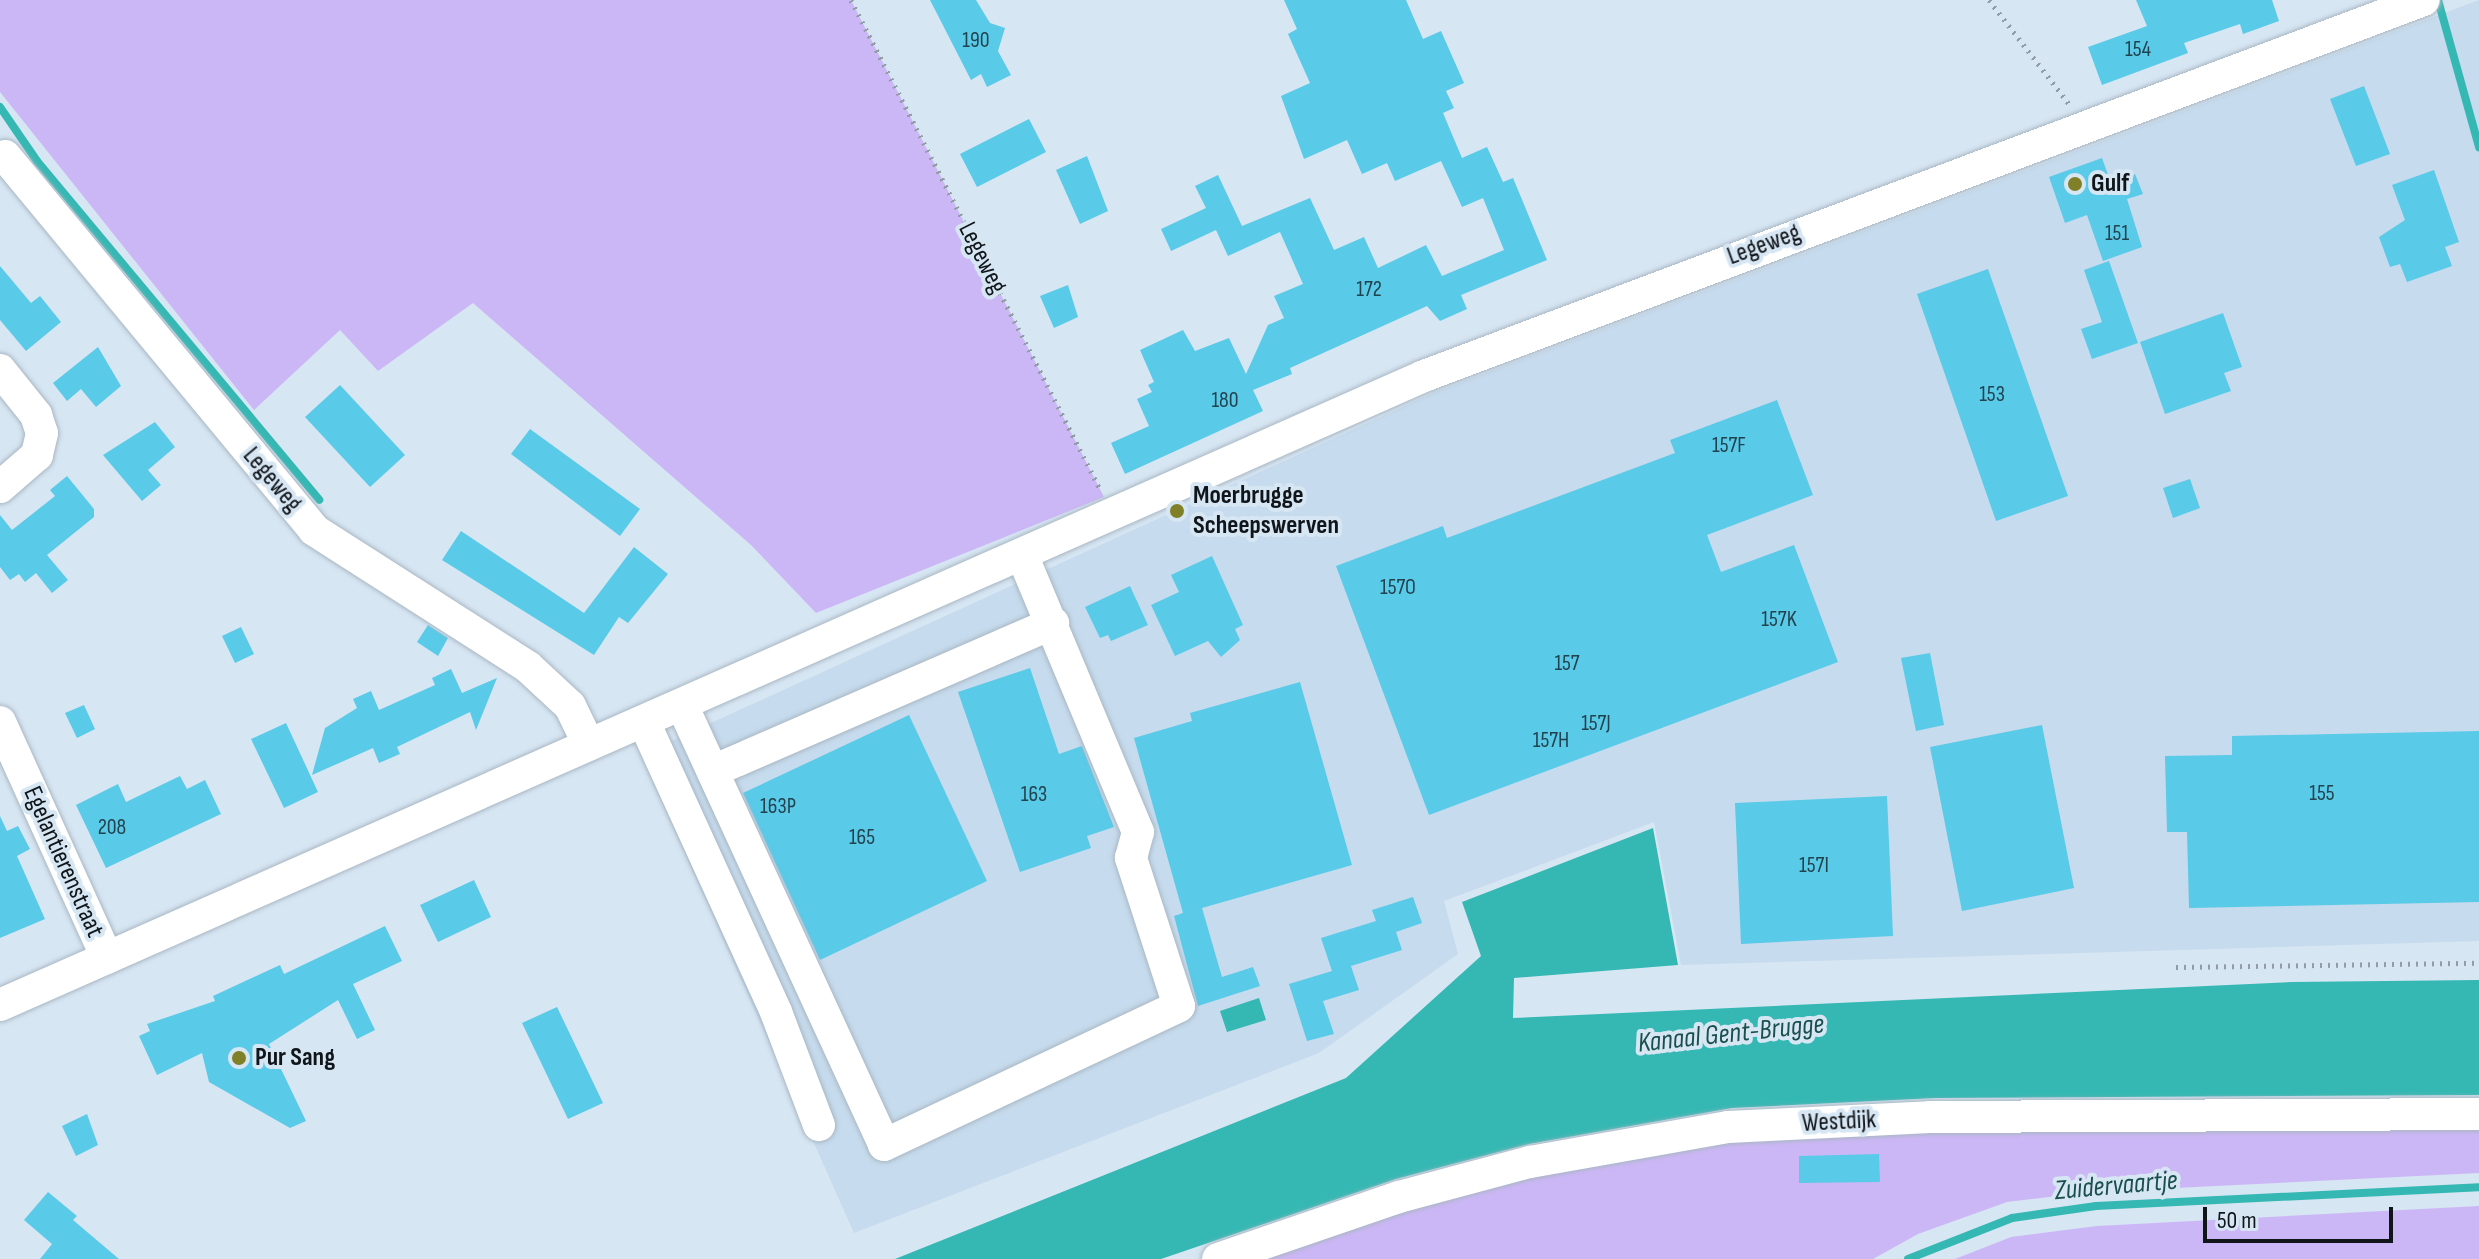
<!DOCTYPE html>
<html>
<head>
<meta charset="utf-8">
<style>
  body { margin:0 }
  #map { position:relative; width:2479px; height:1259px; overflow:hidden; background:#d7e6f3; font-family:"Sofia Sans Condensed",sans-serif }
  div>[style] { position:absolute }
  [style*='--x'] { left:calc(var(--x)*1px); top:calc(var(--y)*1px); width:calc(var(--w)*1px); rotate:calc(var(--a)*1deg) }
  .built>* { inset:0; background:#c6dbed }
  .green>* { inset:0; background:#ccb7f6 }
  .water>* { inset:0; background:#35b8b3 }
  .stream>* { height:8px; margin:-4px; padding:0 4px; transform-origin:4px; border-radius:4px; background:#35b8b3 }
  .building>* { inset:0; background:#59cae8 }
  .path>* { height:5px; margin-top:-2.5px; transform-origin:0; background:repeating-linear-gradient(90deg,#919ca6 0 2px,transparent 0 8px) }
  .roads { filter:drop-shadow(0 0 2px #a9b7c3) drop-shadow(0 0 2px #a9b7c3) }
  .minor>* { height:32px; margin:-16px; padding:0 16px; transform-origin:16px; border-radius:16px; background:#fff }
  .dots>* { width:22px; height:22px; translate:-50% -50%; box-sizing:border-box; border:4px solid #d7e6f3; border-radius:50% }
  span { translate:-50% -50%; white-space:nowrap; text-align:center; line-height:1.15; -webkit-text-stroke:8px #d7e6f3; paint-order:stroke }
  .number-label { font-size:22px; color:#22424e }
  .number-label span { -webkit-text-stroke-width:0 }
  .poi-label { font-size:26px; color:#10151a; font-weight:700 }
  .left { translate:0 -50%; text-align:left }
  .street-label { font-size:26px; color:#10151a }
  .water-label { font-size:28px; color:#194f4d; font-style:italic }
  .scale { position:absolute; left:2203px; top:1207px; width:190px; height:36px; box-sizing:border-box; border:4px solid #10151a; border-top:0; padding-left:10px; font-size:24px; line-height:28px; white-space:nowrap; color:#10151a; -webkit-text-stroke:6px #d7e6f3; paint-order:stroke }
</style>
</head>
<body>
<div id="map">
  <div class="built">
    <div style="clip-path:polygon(2479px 0,2479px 941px,1681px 965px,1654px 822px,1444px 901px,1458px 954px,1319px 1053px,854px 1233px,641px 755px,1433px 393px)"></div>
  </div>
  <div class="green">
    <div style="clip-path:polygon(0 0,851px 0,1104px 497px,816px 613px,751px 545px,473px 303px,378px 371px,340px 330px,254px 410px,0 92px)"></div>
    <div style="clip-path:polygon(2479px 1125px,2479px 1173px,2093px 1192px,2007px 1202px,1918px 1234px,1873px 1259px,1261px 1259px,1405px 1208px,1537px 1174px,1735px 1139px,1937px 1129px)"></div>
    <div style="clip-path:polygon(2479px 1206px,2479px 1259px,1955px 1259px,2011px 1237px,2097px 1226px)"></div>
  </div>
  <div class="water">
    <div style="clip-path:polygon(1653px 828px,1678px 965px,1514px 978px,1513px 1018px,2292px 982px,2479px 980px,2479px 1095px,1936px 1098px,1732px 1108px,1529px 1144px,1396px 1179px,1161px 1259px,895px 1259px,1346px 1078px,1481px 956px,1462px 902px)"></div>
    <div style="clip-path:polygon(1259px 998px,1266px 1020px,1227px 1032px,1220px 1011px)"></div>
  </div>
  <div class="stream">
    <div style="--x:2438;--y:0;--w:153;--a:74.4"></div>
    <div style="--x:0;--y:107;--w:65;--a:55.6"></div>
    <div style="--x:37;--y:161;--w:441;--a:50.2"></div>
    <div style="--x:1908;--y:1259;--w:112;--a:-21.5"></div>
    <div style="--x:2012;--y:1218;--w:85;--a:-8.1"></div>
    <div style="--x:2096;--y:1206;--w:383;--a:-2.8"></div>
  </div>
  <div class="building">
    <div style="clip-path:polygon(930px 0,976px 0,990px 23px,1005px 28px,998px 51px,1011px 75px,987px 87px,981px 74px,971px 80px)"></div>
    <div style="clip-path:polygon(1284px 0,1406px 0,1423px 39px,1441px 31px,1464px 83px,1446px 91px,1454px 108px,1443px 113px,1462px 158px,1487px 147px,1503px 182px,1513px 178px,1547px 260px,1461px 295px,1467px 309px,1440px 321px,1427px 306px,1290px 368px,1292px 374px,1253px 390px,1263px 411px,1125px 474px,1111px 443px,1149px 426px,1137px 399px,1152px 392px,1148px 385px,1154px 382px,1140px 350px,1183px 330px,1195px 351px,1229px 338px,1246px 374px,1268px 325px,1284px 318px,1274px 296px,1303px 284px,1280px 232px,1228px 256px,1216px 230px,1171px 251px,1161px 229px,1206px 208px,1195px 186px,1218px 175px,1242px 226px,1310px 198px,1334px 250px,1364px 237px,1378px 268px,1426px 245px,1442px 276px,1504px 250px,1483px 198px,1462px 207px,1441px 161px,1395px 181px,1387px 163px,1362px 174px,1347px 140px,1304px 159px,1281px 96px,1310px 83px,1288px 34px,1297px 29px)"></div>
    <div style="clip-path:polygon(2136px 0,2272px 0,2279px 21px,2243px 34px,2240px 24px,2184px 43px,2188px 53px,2102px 85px,2088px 47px,2147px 26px)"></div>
    <div style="clip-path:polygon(2364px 86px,2390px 154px,2356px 166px,2330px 99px)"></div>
    <div style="clip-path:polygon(1029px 119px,1046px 152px,977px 187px,960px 154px)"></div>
    <div style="clip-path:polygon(1087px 156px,1108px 211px,1080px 224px,1056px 170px)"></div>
    <div style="clip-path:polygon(2102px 158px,2111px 183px,2135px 174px,2143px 194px,2127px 199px,2142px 247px,2103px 261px,2087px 215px,2065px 223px,2049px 177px)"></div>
    <div style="clip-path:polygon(2434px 170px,2459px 242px,2445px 247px,2452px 266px,2407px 282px,2400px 264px,2390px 267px,2379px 237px,2405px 220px,2392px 185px)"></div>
    <div style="clip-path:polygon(2109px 261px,2138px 343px,2092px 359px,2081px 329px,2102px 322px,2084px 270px)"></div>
    <div style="clip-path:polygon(0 266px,31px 303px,40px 296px,61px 322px,26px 351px,0 320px)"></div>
    <div style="clip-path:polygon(1988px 269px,2068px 496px,1996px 521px,1917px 294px)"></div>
    <div style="clip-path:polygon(1068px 285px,1078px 317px,1054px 328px,1040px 296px)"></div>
    <div style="clip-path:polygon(2223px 313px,2242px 367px,2224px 373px,2231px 391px,2165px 414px,2140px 342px)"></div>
    <div style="clip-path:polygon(98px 347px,121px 386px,96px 407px,81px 389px,67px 401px,53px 383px)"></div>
    <div style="clip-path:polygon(340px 385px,405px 455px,370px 487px,305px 417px)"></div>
    <div style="clip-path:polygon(1777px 400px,1813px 495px,1707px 535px,1721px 572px,1794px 545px,1838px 662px,1429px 815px,1336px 566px,1443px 526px,1447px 538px,1675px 453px,1670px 440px)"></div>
    <div style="clip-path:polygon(155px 422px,175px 447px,148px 470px,161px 485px,142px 501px,103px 455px)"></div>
    <div style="clip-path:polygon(530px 429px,640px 509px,620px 536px,511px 454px)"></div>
    <div style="clip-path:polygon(67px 476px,94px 509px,94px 517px,47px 555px,68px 580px,52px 593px,36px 573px,25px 582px,19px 574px,10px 580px,0 567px,0 515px,12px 530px,55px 496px,50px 490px)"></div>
    <div style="clip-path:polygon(2190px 479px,2200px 508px,2173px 518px,2163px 488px)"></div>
    <div style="clip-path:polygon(461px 531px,584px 613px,634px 547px,668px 574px,628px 623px,619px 617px,594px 655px,442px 560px)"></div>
    <div style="clip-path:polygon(1212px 556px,1243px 625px,1235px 629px,1240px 640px,1221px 657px,1208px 641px,1175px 656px,1151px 605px,1179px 592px,1171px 575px)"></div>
    <div style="clip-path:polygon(1130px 586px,1148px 625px,1111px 641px,1108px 635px,1100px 638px,1085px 607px)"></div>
    <div style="clip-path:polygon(428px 625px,448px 638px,438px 656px,417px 642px)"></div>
    <div style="clip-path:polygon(241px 627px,254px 654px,235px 663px,222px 636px)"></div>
    <div style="clip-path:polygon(1930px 653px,1944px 725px,1916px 731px,1901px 658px)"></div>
    <div style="clip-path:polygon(1030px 668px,1059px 754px,1082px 746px,1114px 827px,1087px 836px,1091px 848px,1020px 872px,958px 692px)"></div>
    <div style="clip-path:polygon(451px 669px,462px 693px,497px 678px,476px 730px,470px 712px,397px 747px,400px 754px,379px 763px,373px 748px,312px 775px,325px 728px,357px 708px,353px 699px,371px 691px,379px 710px,435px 685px,432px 678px)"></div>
    <div style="clip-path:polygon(1300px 682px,1352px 865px,1202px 908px,1222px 977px,1253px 967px,1260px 986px,1198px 1006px,1174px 916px,1183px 913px,1134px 738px,1192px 721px,1190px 713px)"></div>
    <div style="clip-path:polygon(84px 705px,95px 729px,77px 738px,65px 713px)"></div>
    <div style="clip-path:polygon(909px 715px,987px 881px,820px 960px,743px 793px)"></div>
    <div style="clip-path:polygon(286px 723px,318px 792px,284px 808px,251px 739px)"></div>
    <div style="clip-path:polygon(2042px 725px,2074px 888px,1962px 911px,1930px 747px)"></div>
    <div style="clip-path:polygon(2479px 731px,2479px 902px,2189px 908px,2187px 832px,2167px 832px,2165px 756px,2232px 755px,2232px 736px)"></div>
    <div style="clip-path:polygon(180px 776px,187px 789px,205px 780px,221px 814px,106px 868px,76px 805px,118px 784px,126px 802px)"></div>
    <div style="clip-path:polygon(1887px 796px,1893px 936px,1741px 944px,1735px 803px)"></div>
    <div style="clip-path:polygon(0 816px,7px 831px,18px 826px,30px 849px,17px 856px,45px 919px,0 938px)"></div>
    <div style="clip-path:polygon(474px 880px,491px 917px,438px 942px,420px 905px)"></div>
    <div style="clip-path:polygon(1413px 897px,1422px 923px,1396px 932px,1402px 950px,1351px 966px,1359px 990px,1323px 1001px,1334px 1034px,1307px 1041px,1289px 984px,1332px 971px,1321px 938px,1376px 921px,1372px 910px)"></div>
    <div style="clip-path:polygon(385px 926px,402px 961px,353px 984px,375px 1030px,357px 1039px,338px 1000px,269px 1044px,306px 1121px,290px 1128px,209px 1082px,202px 1053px,157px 1075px,139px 1036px,150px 1031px,147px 1024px,215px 1001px,213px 996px,280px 965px,284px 974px)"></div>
    <div style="clip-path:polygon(557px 1007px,603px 1103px,568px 1119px,522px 1023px)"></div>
    <div style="clip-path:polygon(87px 1114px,98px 1145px,76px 1156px,62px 1126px)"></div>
    <div style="clip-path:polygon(1879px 1154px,1880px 1182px,1799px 1183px,1799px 1156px)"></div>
    <div style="clip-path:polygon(48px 1192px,77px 1216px,73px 1220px,119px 1259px,40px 1259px,52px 1244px,24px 1220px)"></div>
  </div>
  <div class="path">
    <div style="--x:851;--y:0;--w:551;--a:63.02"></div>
    <div style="--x:1989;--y:0;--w:131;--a:52.4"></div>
    <div style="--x:2176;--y:967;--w:303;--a:-0.8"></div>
  </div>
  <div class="roads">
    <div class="minor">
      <div style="--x:5;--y:156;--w:485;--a:50.4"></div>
      <div style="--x:314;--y:530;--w:254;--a:32.6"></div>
      <div style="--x:528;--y:667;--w:57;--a:42.9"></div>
      <div style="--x:570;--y:706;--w:43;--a:64"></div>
      <div style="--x:0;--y:370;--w:58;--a:51.3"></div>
      <div style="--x:36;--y:415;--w:19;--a:72"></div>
      <div style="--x:42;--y:433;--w:23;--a:103"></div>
      <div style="--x:37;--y:455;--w:49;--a:139.1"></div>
      <div style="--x:682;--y:705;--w:484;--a:65.3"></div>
      <div style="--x:884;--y:1145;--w:326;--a:-25.2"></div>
      <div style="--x:1179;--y:1006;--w:156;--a:-108"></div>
      <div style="--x:1131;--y:858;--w:27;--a:-75"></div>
      <div style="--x:1138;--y:832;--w:298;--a:-112.7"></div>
      <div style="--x:0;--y:722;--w:259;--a:65.6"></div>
      <div style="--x:644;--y:722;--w:319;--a:65.5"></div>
      <div style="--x:776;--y:1012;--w:121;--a:69.2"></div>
      <div style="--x:713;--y:771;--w:371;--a:-23.5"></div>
      <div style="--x:0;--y:1005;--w:1557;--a:-23.83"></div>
      <div style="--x:1424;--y:376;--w:1068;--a:-20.61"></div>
      <div style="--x:1218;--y:1259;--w:191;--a:-18.9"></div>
      <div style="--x:1399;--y:1197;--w:136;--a:-15"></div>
      <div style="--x:1530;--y:1162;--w:201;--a:-10"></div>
      <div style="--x:1728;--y:1127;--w:202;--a:-2.8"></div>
      <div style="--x:1930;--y:1117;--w:549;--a:-0.31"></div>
    </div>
  </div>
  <div class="dots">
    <div style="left:2075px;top:184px;background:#808029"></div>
    <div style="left:1177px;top:511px;background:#808029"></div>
    <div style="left:239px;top:1058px;background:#808029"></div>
  </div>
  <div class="number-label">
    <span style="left:976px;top:41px">190</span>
    <span style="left:2138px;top:50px">154</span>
    <span style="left:2117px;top:234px">151</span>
    <span style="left:1369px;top:290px">172</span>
    <span style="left:1992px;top:395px">153</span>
    <span style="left:1225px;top:401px">180</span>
    <span style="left:1729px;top:446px">157F</span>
    <span style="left:1398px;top:588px">157O</span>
    <span style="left:1779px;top:620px">157K</span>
    <span style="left:1567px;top:664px">157</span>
    <span style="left:1596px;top:724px">157J</span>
    <span style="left:1551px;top:741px">157H</span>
    <span style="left:2322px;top:794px">155</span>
    <span style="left:1034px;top:795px">163</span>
    <span style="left:778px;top:807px">163P</span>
    <span style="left:112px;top:828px">208</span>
    <span style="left:862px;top:838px">165</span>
    <span style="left:1814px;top:866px">157I</span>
  </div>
  <div class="poi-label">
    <span class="left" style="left:2091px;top:184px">Gulf</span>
    <span class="left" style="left:1193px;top:511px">Moerbrugge<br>Scheepswerven</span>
    <span class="left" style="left:255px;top:1058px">Pur Sang</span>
  </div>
  <div class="street-label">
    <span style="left:1764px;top:245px;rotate:-20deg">Legeweg</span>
    <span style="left:982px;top:258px;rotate:63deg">Legeweg</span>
    <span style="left:272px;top:480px;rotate:50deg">Legeweg</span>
    <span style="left:63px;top:862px;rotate:66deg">Egelantierenstraat</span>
    <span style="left:1839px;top:1122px;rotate:-3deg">Westdijk</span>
  </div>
  <div class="water-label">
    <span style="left:1731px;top:1034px;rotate:-6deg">Kanaal Gent-Brugge</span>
    <span style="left:2116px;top:1186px;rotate:-5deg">Zuidervaartje</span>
  </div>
  <div class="scale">50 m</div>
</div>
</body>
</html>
